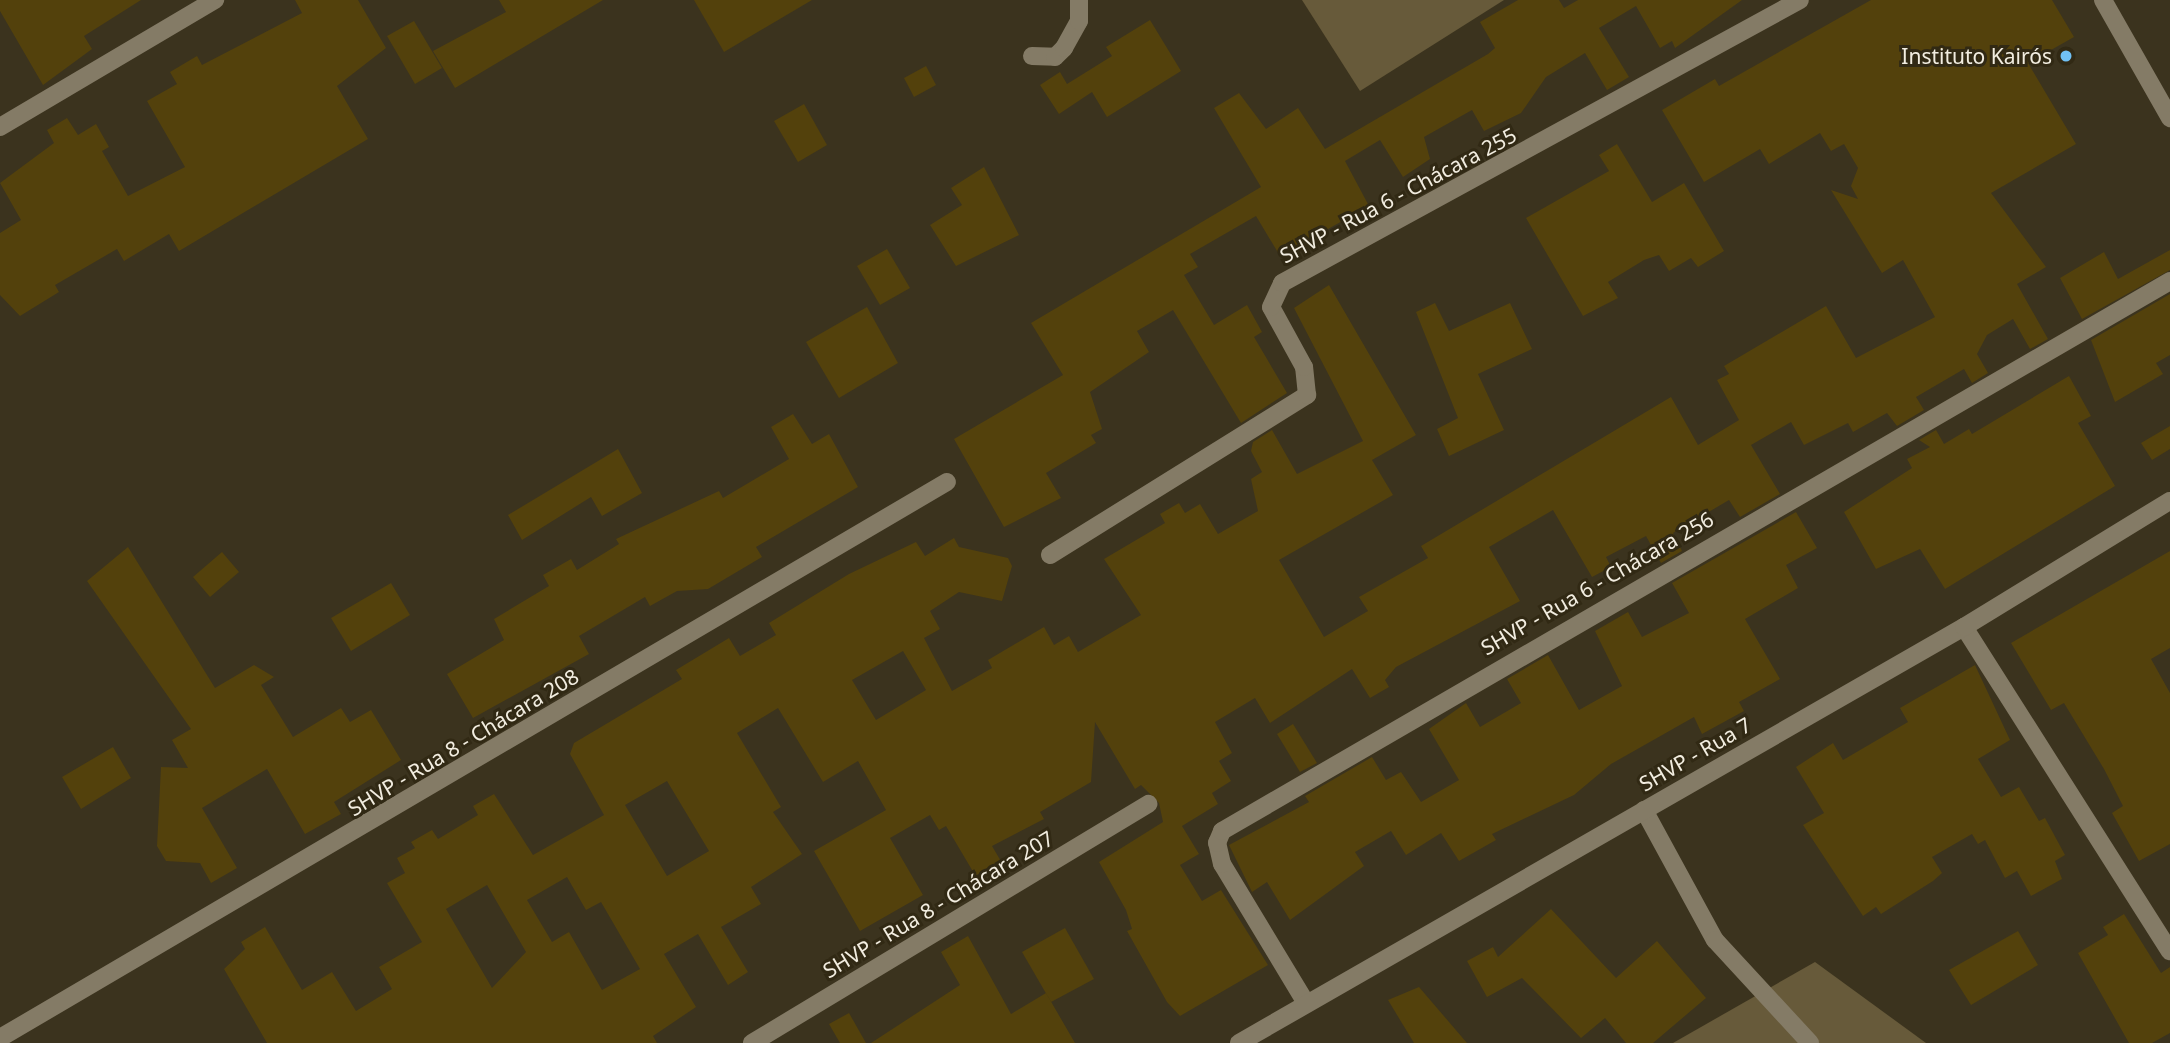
<!DOCTYPE html>
<html>
<head>
<meta charset="utf-8">
<style>
  body { margin:0 }
  #map { position:relative; width:2170px; height:1043px; overflow:hidden; background:#3b331e; font-family:"Noto Sans",sans-serif }
  div>[style] { position:absolute }
  [style*='--x'] { left:calc(var(--x)*1px); top:calc(var(--y)*1px); width:calc(var(--w)*1px); rotate:calc(var(--a)*1deg) }
  .green>* { inset:0; background:#675a3a }
  .building>* { inset:0; background:#53410c }
  .minor>* { height:18px; margin:-9px; padding:0 9px; transform-origin:9px; border-radius:9px; background:#847b66 }
  .dots>* { width:19px; height:19px; translate:-50% -50%; box-sizing:border-box; border:4px solid #312914; border-radius:50% }
  span { translate:-50% -50%; white-space:nowrap; text-align:center; line-height:1.15; -webkit-text-stroke:6px #312914; paint-order:stroke }
  .poi-label { font-size:21px; color:#f2ede0 }
  .right { translate:-100% -50%; text-align:right }
  .street-label { font-size:21px; color:#f2ede0 }
</style>
</head>
<body>
<div id="map">
  <div class="green">
    <div style="clip-path:polygon(1302px 0,1504px 0,1360px 91px)"></div>
    <div style="clip-path:polygon(1815px 962px,1926px 1043px,1673px 1043px)"></div>
  </div>
  <div class="building">
    <div style="clip-path:polygon(0 0,141px 0,84px 36px,92px 49px,43px 85px,0 11px)"></div>
    <div style="clip-path:polygon(295px 0,358px 0,386px 48px,337px 86px,368px 139px,179px 251px,169px 234px,124px 261px,117px 249px,55px 285px,59px 292px,20px 316px,0 295px,0 233px,21px 220px,0 183px,54px 143px,47px 130px,67px 118px,78px 135px,96px 124px,109px 147px,102px 151px,128px 196px,185px 167px,147px 101px,177px 84px,170px 72px,197px 56px,202px 65px,302px 13px)"></div>
    <div style="clip-path:polygon(499px 0,603px 0,455px 88px,433px 51px,506px 12px)"></div>
    <div style="clip-path:polygon(694px 0,812px 0,724px 52px)"></div>
    <div style="clip-path:polygon(1518px 0,1559px 0,1564px 8px,1578px 0,1742px 0,1675px 48px,1672px 41px,1660px 48px,1636px 6px,1599px 28px,1629px 77px,1607px 90px,1585px 53px,1546px 77px,1521px 113px,1484px 131px,1472px 110px,1424px 137px,1430px 159px,1403px 177px,1380px 140px,1345px 161px,1369px 206px,1280px 256px,1256px 216px,1190px 254px,1198px 267px,1184px 275px,1214px 325px,1247px 305px,1262px 332px,1254px 337px,1287px 393px,1241px 423px,1173px 310px,1137px 331px,1149px 352px,1090px 392px,1102px 429px,1091px 435px,1096px 443px,1046px 473px,1061px 498px,1004px 527px,954px 439px,1063px 375px,1031px 323px,1261px 187px,1214px 108px,1239px 93px,1266px 129px,1298px 108px,1325px 149px,1488px 54px,1495px 48px,1480px 22px)"></div>
    <div style="clip-path:polygon(evenodd,1871px 0,2052px 0,2074px 37px,2028px 63px,2076px 144px,1991px 193px,2046px 267px,2017px 284px,2048px 339px,2030px 349px,2013px 319px,1987px 335px,1977px 354px,1988px 373px,1972px 383px,1964px 369px,1916px 397px,1924px 410px,1897px 426px,1887px 413px,1853px 432px,1848px 423px,1804px 445px,1791px 422px,1751px 445px,1780px 494px,1740px 517px,1729px 500px,1673px 533px,1682px 551px,1661px 563px,1646px 536px,1606px 557px,1611px 567px,1592px 577px,1553px 510px,1489px 547px,1520px 601px,1396px 667px,1385px 680px,1389px 687px,1370px 698px,1352px 669px,1270px 723px,1255px 698px,1215px 722px,1232px 753px,1219px 761px,1231px 781px,1212px 793px,1218px 804px,1182px 826px,1199px 854px,1180px 865px,1202px 901px,1221px 890px,1268px 965px,1180px 1016px,1167px 1002px,1127px 931px,1132px 929px,1126px 910px,1099px 862px,1163px 822px,1159px 803px,1141px 785px,1135px 789px,1095px 722px,1091px 782px,1040px 812px,1044px 819px,992px 846px,1002px 863px,984px 873px,975px 875px,946px 826px,939px 830px,930px 815px,890px 838px,923px 895px,860px 931px,814px 851px,886px 810px,858px 761px,823px 782px,778px 708px,737px 733px,781px 807px,773px 812px,802px 854px,751px 887px,761px 904px,721px 927px,748px 972px,728px 985px,698px 934px,664px 954px,696px 1007px,653px 1036px,657px 1043px,267px 1043px,224px 969px,245px 949px,241px 942px,265px 927px,302px 990px,332px 972px,356px 1011px,392px 989px,379px 967px,422px 942px,387px 883px,405px 873px,397px 858px,415px 848px,411px 842px,432px 830px,438px 839px,478px 815px,473px 806px,494px 794px,533px 855px,604px 815px,570px 754px,574px 743px,682px 679px,676px 670px,729px 638px,740px 656px,776px 635px,769px 623px,849px 574px,916px 542px,925px 556px,954px 538px,959px 547px,1008px 558px,1012px 566px,1002px 601px,959px 592px,930px 611px,940px 629px,924px 638px,952px 691px,992px 668px,988px 660px,1044px 627px,1054px 645px,1069px 636px,1078px 652px,1141px 615px,1104px 559px,1165px 523px,1160px 514px,1179px 503px,1185px 513px,1200px 504px,1218px 534px,1258px 511px,1251px 479px,1262px 472px,1251px 451px,1253px 442px,1272px 430px,1297px 474px,1363px 441px,1294px 308px,1329px 285px,1416px 435px,1372px 460px,1393px 495px,1279px 560px,1324px 637px,1368px 611px,1359px 597px,1428px 558px,1421px 546px,1671px 397px,1698px 445px,1739px 420px,1717px 380px,1729px 374px,1724px 366px,1826px 306px,1856px 358px,1935px 317px,1903px 260px,1882px 273px,1831px 190px,1858px 199px,1851px 186px,1858px 168px,1844px 144px,1831px 151px,1820px 133px,1769px 164px,1760px 149px,1704px 182px,1662px 110px,1715px 79px,1719px 86px,1871px 0,903px 651px,926px 690px,876px 720px,852px 680px,903px 651px,1871px 0,667px 781px,709px 851px,667px 876px,625px 805px,667px 781px,1871px 0,567px 877px,586px 910px,601px 902px,640px 969px,602px 990px,569px 932px,552px 942px,527px 900px,567px 877px,1871px 0,487px 885px,526px 952px,492px 988px,446px 909px,487px 885px)"></div>
    <div style="clip-path:polygon(1150px 20px,1181px 71px,1107px 117px,1092px 92px,1059px 114px,1040px 85px,1060px 72px,1067px 84px,1112px 56px,1106px 47px)"></div>
    <div style="clip-path:polygon(414px 21px,442px 68px,415px 84px,387px 36px)"></div>
    <div style="clip-path:polygon(926px 66px,936px 85px,914px 97px,904px 78px)"></div>
    <div style="clip-path:polygon(804px 104px,827px 145px,798px 162px,774px 121px)"></div>
    <div style="clip-path:polygon(1617px 144px,1652px 202px,1684px 183px,1724px 251px,1698px 267px,1691px 258px,1669px 271px,1659px 255px,1644px 260px,1608px 282px,1618px 298px,1583px 316px,1526px 218px,1609px 171px,1599px 155px)"></div>
    <div style="clip-path:polygon(984px 167px,1019px 235px,956px 266px,930px 225px,962px 205px,951px 188px)"></div>
    <div style="clip-path:polygon(887px 249px,910px 288px,880px 305px,857px 266px)"></div>
    <div style="clip-path:polygon(2170px 250px,2170px 270px,2082px 319px,2060px 278px,2104px 252px,2118px 279px)"></div>
    <div style="clip-path:polygon(2170px 294px,2170px 355px,2156px 363px,2163px 374px,2115px 402px,2091px 340px)"></div>
    <div style="clip-path:polygon(1435px 303px,1449px 331px,1510px 303px,1532px 349px,1478px 374px,1504px 430px,1449px 456px,1437px 429px,1458px 418px,1416px 312px)"></div>
    <div style="clip-path:polygon(867px 307px,898px 363px,839px 398px,806px 342px)"></div>
    <div style="clip-path:polygon(2069px 376px,2091px 416px,2078px 423px,2115px 486px,1945px 589px,1920px 549px,1876px 569px,1844px 512px,1912px 468px,1907px 459px,1930px 447px,1919px 440px,1936px 430px,1944px 444px,1969px 429px,1972px 434px)"></div>
    <div style="clip-path:polygon(793px 414px,812px 444px,829px 434px,858px 487px,756px 547px,762px 557px,708px 589px,677px 591px,650px 606px,645px 597px,579px 636px,589px 654px,473px 718px,447px 674px,504px 640px,494px 619px,549px 586px,543px 575px,571px 559px,577px 570px,619px 544px,616px 539px,719px 491px,723px 498px,789px 459px,771px 427px)"></div>
    <div style="clip-path:polygon(2170px 426px,2170px 449px,2152px 460px,2141px 443px)"></div>
    <div style="clip-path:polygon(618px 449px,642px 493px,602px 516px,591px 497px,522px 540px,508px 515px)"></div>
    <div style="clip-path:polygon(1796px 512px,1817px 548px,1786px 565px,1798px 588px,1745px 619px,1780px 679px,1739px 702px,1744px 711px,1702px 734px,1694px 717px,1611px 764px,1574px 795px,1492px 834px,1496px 840px,1459px 861px,1441px 833px,1406px 855px,1391px 831px,1355px 852px,1364px 866px,1290px 920px,1267px 882px,1252px 892px,1229px 845px,1309px 802px,1305px 796px,1372px 757px,1386px 780px,1401px 772px,1421px 802px,1459px 780px,1429px 729px,1466px 703px,1480px 727px,1521px 703px,1507px 679px,1548px 655px,1579px 710px,1622px 686px,1595px 631px,1628px 612px,1642px 637px,1689px 613px,1672px 583px)"></div>
    <div style="clip-path:polygon(128px 547px,215px 688px,254px 665px,274px 677px,261px 685px,293px 737px,341px 708px,350px 722px,371px 710px,401px 760px,334px 802px,341px 814px,305px 834px,267px 769px,202px 808px,237px 868px,211px 883px,200px 863px,166px 861px,157px 846px,161px 767px,188px 768px,172px 740px,191px 729px,87px 581px)"></div>
    <div style="clip-path:polygon(2170px 551px,2170px 648px,2151px 659px,2170px 693px,2170px 844px,2139px 861px,2112px 813px,2123px 806px,2104px 769px,2064px 703px,2051px 710px,2011px 643px)"></div>
    <div style="clip-path:polygon(222px 552px,239px 572px,210px 597px,193px 577px)"></div>
    <div style="clip-path:polygon(391px 583px,410px 615px,351px 651px,331px 618px)"></div>
    <div style="clip-path:polygon(1975px 665px,2010px 740px,1978px 759px,2001px 797px,2019px 787px,2039px 821px,2045px 818px,2065px 855px,2055px 861px,2062px 879px,2031px 896px,2017px 871px,2005px 878px,1985px 840px,1978px 844px,1972px 834px,1932px 857px,1942px 873px,1933px 881px,1881px 914px,1876px 907px,1863px 916px,1803px 825px,1824px 813px,1796px 767px,1833px 743px,1843px 760px,1908px 722px,1900px 708px)"></div>
    <div style="clip-path:polygon(1293px 724px,1317px 763px,1300px 772px,1277px 734px)"></div>
    <div style="clip-path:polygon(113px 747px,131px 778px,81px 809px,62px 777px)"></div>
    <div style="clip-path:polygon(1551px 909px,1616px 978px,1657px 941px,1706px 998px,1653px 1043px,1626px 1043px,1605px 1018px,1581px 1038px,1522px 978px,1487px 997px,1467px 961px,1493px 947px,1498px 957px)"></div>
    <div style="clip-path:polygon(2124px 914px,2161px 973px,2170px 967px,2170px 1033px,2152px 1043px,2129px 1043px,2078px 953px,2108px 935px,2103px 927px)"></div>
    <div style="clip-path:polygon(1065px 928px,1094px 979px,1051px 1002px,1022px 952px)"></div>
    <div style="clip-path:polygon(2018px 931px,2038px 965px,1971px 1005px,1949px 970px)"></div>
    <div style="clip-path:polygon(968px 936px,1011px 1014px,1046px 993px,1075px 1043px,871px 1043px,960px 985px,941px 952px)"></div>
    <div style="clip-path:polygon(1419px 987px,1467px 1043px,1414px 1043px,1388px 1000px)"></div>
    <div style="clip-path:polygon(849px 1013px,866px 1043px,840px 1043px,829px 1024px)"></div>
  </div>
  <div class="minor">
    <div style="--x:2103;--y:0;--w:136;--a:60.4"></div>
    <div style="--x:1032;--y:56;--w:23;--a:2"></div>
    <div style="--x:1055;--y:57;--w:13;--a:-45"></div>
    <div style="--x:1064;--y:48;--w:31;--a:-61"></div>
    <div style="--x:1079;--y:21;--w:21;--a:-90"></div>
    <div style="--x:0;--y:127;--w:250;--a:-30.6"></div>
    <div style="--x:1050;--y:555;--w:303;--a:-31.9"></div>
    <div style="--x:1307;--y:395;--w:28;--a:-96"></div>
    <div style="--x:1304;--y:367;--w:68;--a:-118.8"></div>
    <div style="--x:1271;--y:307;--w:26;--a:-65"></div>
    <div style="--x:1282;--y:283;--w:590;--a:-28.65"></div>
    <div style="--x:1964;--y:627;--w:384;--a:57.6"></div>
    <div style="--x:1644;--y:810;--w:148;--a:61.4"></div>
    <div style="--x:1715;--y:940;--w:140;--a:47.3"></div>
    <div style="--x:1306;--y:1003;--w:162;--a:-121.1"></div>
    <div style="--x:1222;--y:864;--w:22;--a:-103"></div>
    <div style="--x:1217;--y:843;--w:13;--a:-67"></div>
    <div style="--x:1222;--y:831;--w:1096;--a:-30.12"></div>
    <div style="--x:0;--y:1038;--w:1098;--a:-30.42"></div>
    <div style="--x:752;--y:1043;--w:463;--a:-31.1"></div>
    <div style="--x:1239;--y:1043;--w:836;--a:-29.85"></div>
    <div style="--x:1964;--y:627;--w:241;--a:-31.5"></div>
  </div>
  <div class="dots">
    <div style="left:2066px;top:56px;background:#71c1f5"></div>
  </div>
  <div class="poi-label">
    <span class="right" style="left:2052px;top:56px">Instituto Kairós</span>
  </div>
  <div class="street-label">
    <span style="left:1398px;top:195px;rotate:-28deg">SHVP - Rua 6 - Chácara 255</span>
    <span style="left:1597px;top:583px;rotate:-30deg">SHVP - Rua 6 - Chácara 256</span>
    <span style="left:463px;top:742px;rotate:-31deg">SHVP - Rua 8 - Chácara 208</span>
    <span style="left:1695px;top:754px;rotate:-30deg">SHVP - Rua 7</span>
    <span style="left:938px;top:904px;rotate:-31deg">SHVP - Rua 8 - Chácara 207</span>
  </div>
</div>
</body>
</html>
